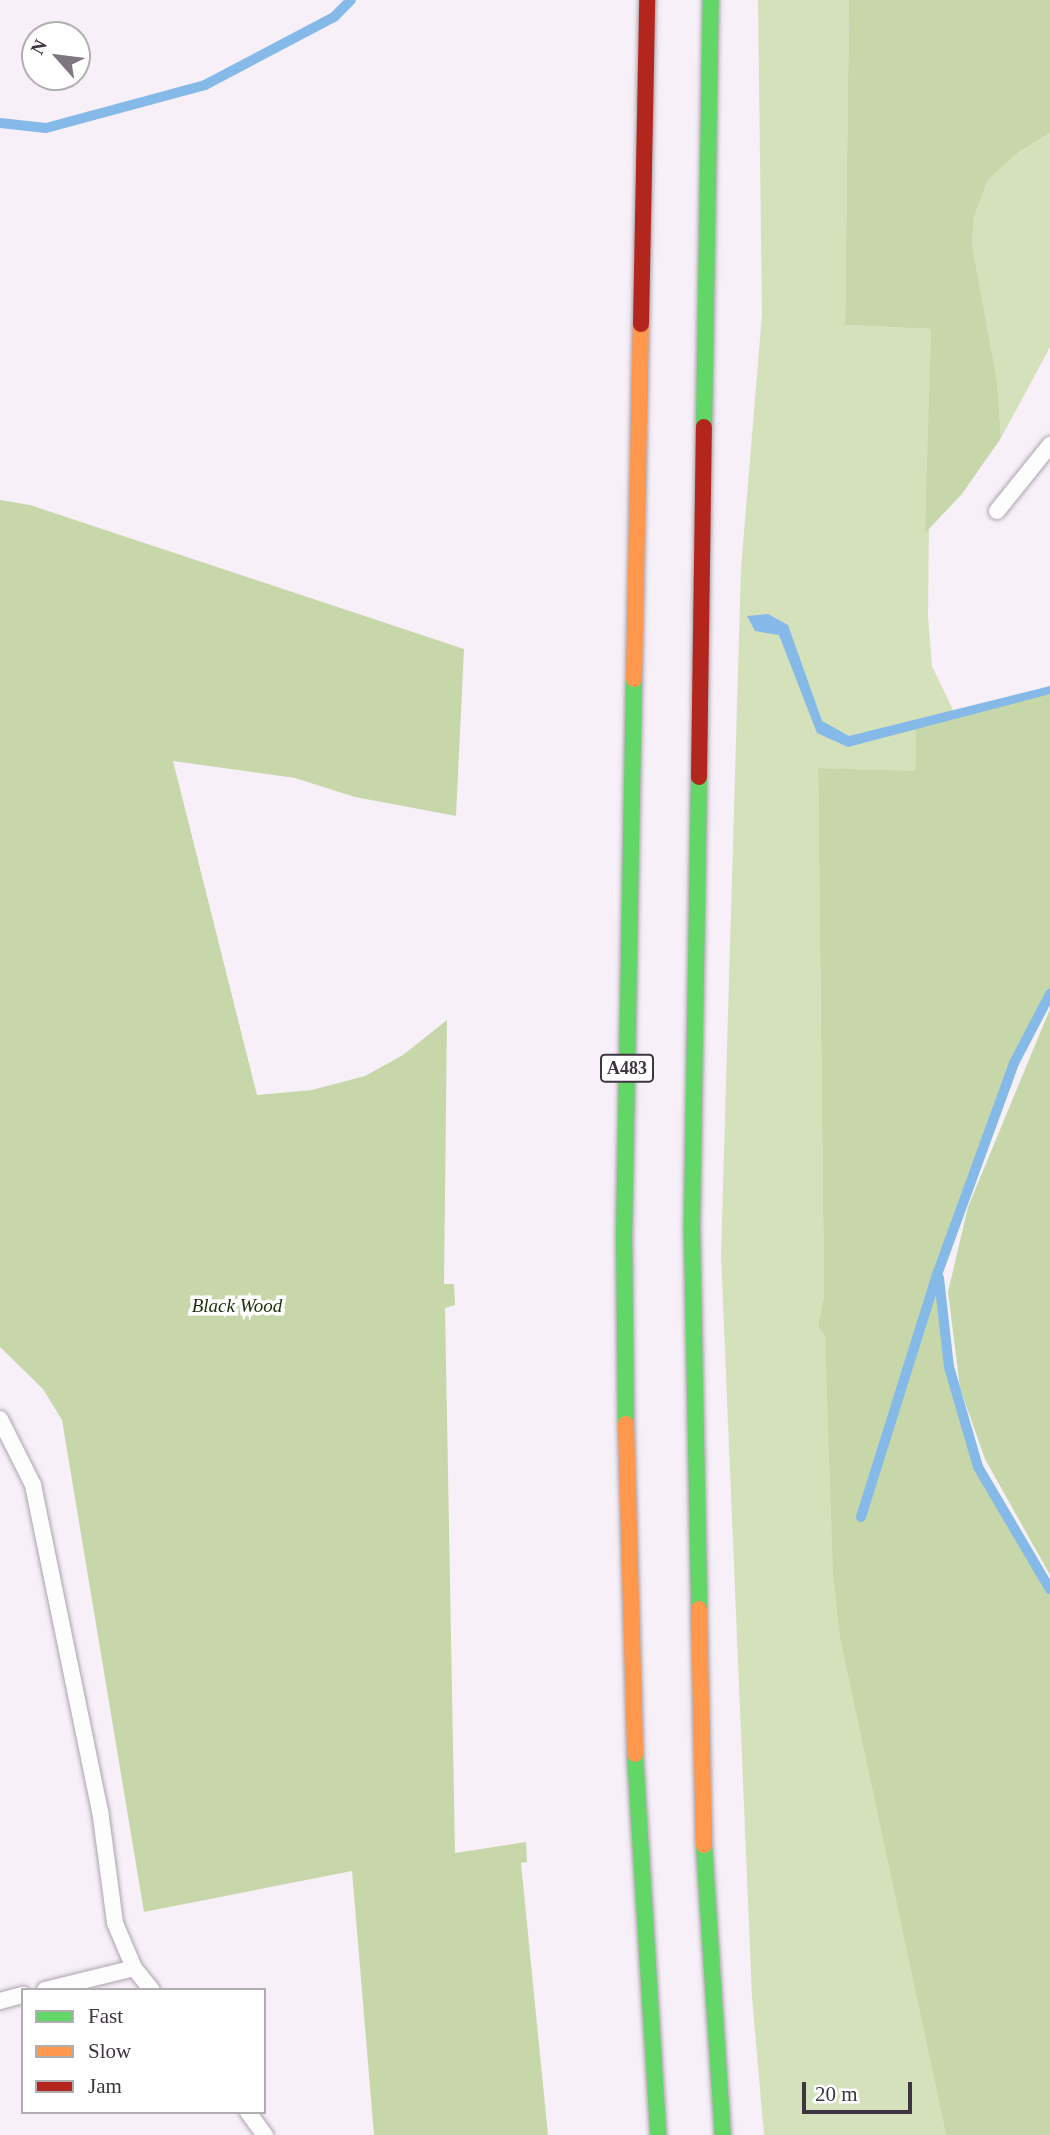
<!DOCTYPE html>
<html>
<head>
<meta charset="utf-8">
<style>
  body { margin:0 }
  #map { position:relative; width:1050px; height:2135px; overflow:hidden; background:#f7f0f9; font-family:Georgia,serif }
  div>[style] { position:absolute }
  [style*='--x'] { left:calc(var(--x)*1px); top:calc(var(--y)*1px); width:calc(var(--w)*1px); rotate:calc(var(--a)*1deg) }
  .green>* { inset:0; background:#d4e1bb }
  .forest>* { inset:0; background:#c8d7aa }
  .water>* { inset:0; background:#84b9e8 }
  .stream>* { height:10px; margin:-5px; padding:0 5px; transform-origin:5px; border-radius:5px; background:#84b9e8 }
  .roads { filter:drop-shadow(0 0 2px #aba4ad) drop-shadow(0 0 2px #aba4ad) }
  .lane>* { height:16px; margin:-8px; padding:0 8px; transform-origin:8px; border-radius:8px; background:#fefdfe }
  .fast>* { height:16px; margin:-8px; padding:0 8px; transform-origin:8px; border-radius:8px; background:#63d668 }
  .slow>* { height:16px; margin:-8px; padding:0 8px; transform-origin:8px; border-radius:8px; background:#ff974d }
  .jam>* { height:16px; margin:-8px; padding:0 8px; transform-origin:8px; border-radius:8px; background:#b3261e }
  span { translate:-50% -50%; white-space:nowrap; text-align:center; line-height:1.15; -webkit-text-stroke:7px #fff; paint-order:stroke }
  .shield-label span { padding:2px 5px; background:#fff; border:2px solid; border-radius:5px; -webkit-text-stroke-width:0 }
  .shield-label { font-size:18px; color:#3d353f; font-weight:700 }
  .park-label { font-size:19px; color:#23300a; font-style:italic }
  .legend { position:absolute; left:21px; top:1988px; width:245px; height:126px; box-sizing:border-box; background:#fff; border:2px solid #b1aeb2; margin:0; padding:9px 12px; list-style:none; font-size:21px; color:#3d353f }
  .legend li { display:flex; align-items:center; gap:14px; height:35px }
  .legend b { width:35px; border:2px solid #b1aeb2 }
  .north { position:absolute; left:21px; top:21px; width:70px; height:70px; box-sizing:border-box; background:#fff; border:2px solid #b1aeb2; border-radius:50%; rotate:298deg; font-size:19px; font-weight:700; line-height:28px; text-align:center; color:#3d353f }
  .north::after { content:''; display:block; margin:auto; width:24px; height:32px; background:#7e7680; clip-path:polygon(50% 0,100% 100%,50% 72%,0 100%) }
  .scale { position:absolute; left:802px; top:2082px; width:110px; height:32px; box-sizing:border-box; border:4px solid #3d353f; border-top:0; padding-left:9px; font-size:21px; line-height:24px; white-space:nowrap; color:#3d353f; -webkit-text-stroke:5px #fff; paint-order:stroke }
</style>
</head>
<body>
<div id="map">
  <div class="green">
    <div style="clip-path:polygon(758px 0,849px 0,845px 325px,931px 329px,928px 616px,932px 666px,953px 710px,916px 729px,915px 772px,818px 768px,824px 1298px,818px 1327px,825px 1334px,840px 1639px,946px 2135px,764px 2135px,752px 1997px,721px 1255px,741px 569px,762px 314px)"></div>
    <div style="clip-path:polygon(1050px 133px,1050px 347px,1001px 438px,997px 380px,972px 245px,974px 217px,988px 180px,1020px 151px)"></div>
  </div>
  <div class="forest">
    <div style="clip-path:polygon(849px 0,1050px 0,1050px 133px,1020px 151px,988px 180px,974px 217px,972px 245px,997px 380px,1001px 438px,962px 494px,925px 533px,931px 329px,845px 325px)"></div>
    <div style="clip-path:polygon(0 500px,30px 505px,464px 649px,456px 816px,355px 797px,295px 778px,173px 761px,257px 1095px,312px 1090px,365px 1076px,403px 1055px,447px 1020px,444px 1284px,454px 1284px,455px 1305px,445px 1308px,455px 1853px,526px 1842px,527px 1862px,521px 1863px,548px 2135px,374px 2135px,352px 1871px,144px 1912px,62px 1420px,43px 1389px,0 1347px)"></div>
    <div style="clip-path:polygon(1050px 692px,1050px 994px,1014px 1063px,938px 1272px,949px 1367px,978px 1467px,1050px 1589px,1050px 2135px,946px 2135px,840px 1639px,833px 1573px,825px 1335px,818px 1327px,824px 1297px,818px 768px,915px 771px,916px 730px,912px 729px)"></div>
    <div style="clip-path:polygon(1050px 1009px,1050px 1575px,985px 1459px,960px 1388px,948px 1292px,968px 1207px)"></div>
  </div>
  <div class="water">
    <div style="clip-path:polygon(768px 614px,788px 625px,822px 721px,849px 736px,1050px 686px,1050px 694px,848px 747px,817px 733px,779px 635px,755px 631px,747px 616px)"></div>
  </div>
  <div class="stream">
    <div style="--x:0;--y:123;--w:46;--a:6.2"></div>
    <div style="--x:46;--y:128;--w:165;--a:-15.1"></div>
    <div style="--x:205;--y:85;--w:146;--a:-27.8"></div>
    <div style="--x:334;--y:17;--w:24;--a:-45"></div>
    <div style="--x:939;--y:1278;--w:90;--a:83.6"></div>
    <div style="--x:949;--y:1367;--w:104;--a:73.8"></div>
    <div style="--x:978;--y:1467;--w:142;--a:59.5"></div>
    <div style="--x:861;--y:1517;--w:257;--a:-72.6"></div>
    <div style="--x:938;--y:1272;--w:222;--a:-70"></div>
    <div style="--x:1014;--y:1063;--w:78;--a:-62.4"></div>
  </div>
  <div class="roads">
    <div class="lane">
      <div style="--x:997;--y:511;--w:85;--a:-51.2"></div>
      <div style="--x:0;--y:1419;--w:74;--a:63.4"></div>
      <div style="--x:33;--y:1485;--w:332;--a:78.4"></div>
      <div style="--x:100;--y:1810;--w:114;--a:82.4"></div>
      <div style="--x:115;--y:1923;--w:49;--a:67.1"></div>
      <div style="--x:134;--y:1968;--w:28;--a:51"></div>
      <div style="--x:45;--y:1990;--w:92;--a:-13.9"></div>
      <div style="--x:0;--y:2001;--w:24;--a:-15"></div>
      <div style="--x:248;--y:2112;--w:29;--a:54"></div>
    </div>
    <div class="fast">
      <div style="--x:704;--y:427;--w:427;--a:-89.1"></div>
      <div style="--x:699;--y:777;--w:454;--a:90.9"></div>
      <div style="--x:692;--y:1231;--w:378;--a:88.9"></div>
      <div style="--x:626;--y:1424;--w:188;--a:-90.6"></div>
      <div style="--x:624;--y:1236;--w:557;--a:-88.97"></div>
      <div style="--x:635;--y:1754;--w:382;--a:86.5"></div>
      <div style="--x:704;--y:1845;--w:291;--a:86.3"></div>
    </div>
    <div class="slow">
      <div style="--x:634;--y:679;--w:355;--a:-88.9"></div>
      <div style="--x:626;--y:1424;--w:330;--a:88.4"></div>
      <div style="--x:699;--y:1609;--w:236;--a:88.8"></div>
    </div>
    <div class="jam">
      <div style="--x:641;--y:324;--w:324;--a:-88.9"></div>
      <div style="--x:699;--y:777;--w:350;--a:-89.2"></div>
    </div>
  </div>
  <div class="shield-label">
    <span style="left:627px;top:1068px">A483</span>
  </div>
  <div class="park-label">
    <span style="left:237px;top:1306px">Black Wood</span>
  </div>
  <ul class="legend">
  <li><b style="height:9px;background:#63d668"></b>Fast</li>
  <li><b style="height:9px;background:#ff974d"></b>Slow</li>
  <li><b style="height:9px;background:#b3261e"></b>Jam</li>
  </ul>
  <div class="north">N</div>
  <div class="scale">20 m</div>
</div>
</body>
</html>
